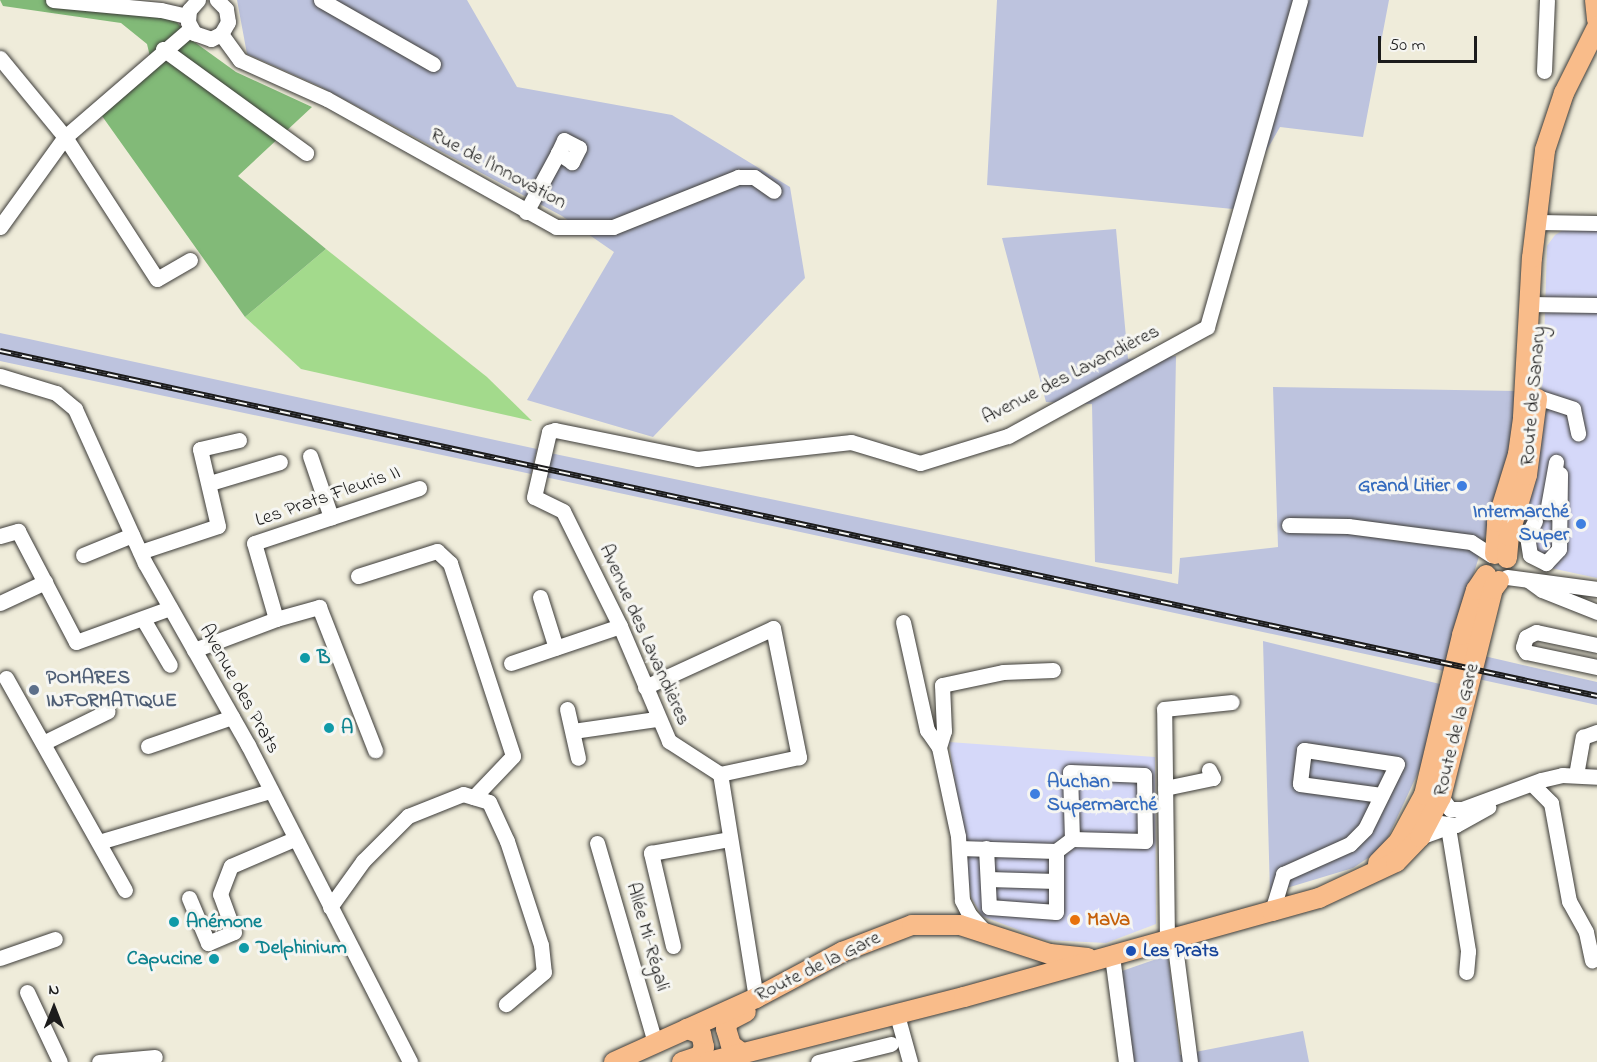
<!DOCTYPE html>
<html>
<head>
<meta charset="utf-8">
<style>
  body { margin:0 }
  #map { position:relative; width:1597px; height:1062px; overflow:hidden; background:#efecda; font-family:"Indie Flower",sans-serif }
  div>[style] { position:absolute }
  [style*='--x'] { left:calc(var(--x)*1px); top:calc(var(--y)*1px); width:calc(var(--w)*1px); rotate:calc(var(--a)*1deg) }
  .built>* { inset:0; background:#d5d8f9 }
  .industrial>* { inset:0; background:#bdc3de }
  .green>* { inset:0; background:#a3da8c }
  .forest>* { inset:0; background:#82ba78 }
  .roads { filter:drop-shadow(0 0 2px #3c3b38) drop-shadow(0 0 2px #3c3b38) }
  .minor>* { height:15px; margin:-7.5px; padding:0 7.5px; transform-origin:7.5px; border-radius:7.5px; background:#fff }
  .major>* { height:20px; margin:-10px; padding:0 10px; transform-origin:10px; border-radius:10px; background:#f9bc8a }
  .rail>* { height:6px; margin-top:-3px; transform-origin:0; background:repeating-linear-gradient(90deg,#f6f6f2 0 11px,#1c1c1c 0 22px); box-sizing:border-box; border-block:2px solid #1c1c1c }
  .dots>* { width:16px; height:16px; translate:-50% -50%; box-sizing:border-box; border:3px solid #f6f6f2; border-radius:50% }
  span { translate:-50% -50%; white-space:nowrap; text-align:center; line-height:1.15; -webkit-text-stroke:6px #f6f6f2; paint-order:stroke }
  .street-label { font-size:20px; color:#1c1c1c }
  .shop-label { font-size:20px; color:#366cbe; font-weight:700 }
  .right { translate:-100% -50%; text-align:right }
  .left { translate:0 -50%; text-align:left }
  .culture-label { font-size:20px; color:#0d838f; font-weight:700 }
  .service-label { font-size:20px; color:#4e5e75; font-weight:700 }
  .food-label { font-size:20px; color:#c56008; font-weight:700 }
  .transit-label { font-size:20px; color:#164399; font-weight:700 }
  .north { position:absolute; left:24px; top:978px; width:60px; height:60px; -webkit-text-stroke:4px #f6f6f2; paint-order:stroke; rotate:0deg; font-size:16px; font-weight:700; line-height:24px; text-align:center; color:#1c1c1c }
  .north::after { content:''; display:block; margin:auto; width:21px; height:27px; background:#1c1c1c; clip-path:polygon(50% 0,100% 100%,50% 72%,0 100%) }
  .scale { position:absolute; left:1378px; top:36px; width:99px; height:27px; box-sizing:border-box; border:3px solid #1c1c1c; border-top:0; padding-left:8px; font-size:18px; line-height:21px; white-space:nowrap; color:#1c1c1c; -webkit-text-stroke:4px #f6f6f2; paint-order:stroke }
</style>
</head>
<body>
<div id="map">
  <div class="built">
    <div style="clip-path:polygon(1575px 223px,1597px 223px,1597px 578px,1532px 564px,1521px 544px,1543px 377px,1547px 246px,1555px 235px)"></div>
    <div style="clip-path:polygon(949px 742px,1155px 757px,1156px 924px,1106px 943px,1045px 940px,982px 916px,971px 897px)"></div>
  </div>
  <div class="industrial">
    <div style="clip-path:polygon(237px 0,467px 0,517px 87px,672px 115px,790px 187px,805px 278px,653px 437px,527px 400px,614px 252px,562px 216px,321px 87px,247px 54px)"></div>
    <div style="clip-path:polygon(997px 0,1389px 0,1363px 137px,1280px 127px,1233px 209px,987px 185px)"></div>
    <div style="clip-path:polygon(1116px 229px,1128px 359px,1176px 356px,1172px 574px,1095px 562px,1092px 404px,1046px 402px,1002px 238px)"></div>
    <div style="clip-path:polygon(0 333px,29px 339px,537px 449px,531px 474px,0 361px)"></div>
    <div style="clip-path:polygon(1273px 387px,1516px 391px,1510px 455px,1444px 671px,545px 477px,550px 453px,1178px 584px,1180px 558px,1278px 547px)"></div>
    <div style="clip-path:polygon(1263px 641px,1440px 684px,1422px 764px,1383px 848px,1353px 868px,1270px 893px)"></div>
    <div style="clip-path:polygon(1484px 656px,1597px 682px,1597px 705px,1478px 679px)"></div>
    <div style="clip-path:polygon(1168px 955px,1180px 1055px,1303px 1031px,1309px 1062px,1132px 1062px,1122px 971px)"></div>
  </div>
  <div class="green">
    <div style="clip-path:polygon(326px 249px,487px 377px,532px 421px,301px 369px,245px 317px)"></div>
  </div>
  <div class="forest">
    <div style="clip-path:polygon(0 0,99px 0,174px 19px,193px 41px,236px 72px,312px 107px,238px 176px,326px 249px,245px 317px,102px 116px,153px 69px,147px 44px,121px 23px,3px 6px)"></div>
  </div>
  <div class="roads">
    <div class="minor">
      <div style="--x:53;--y:0;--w:108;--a:5.3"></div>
      <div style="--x:161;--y:10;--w:27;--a:13"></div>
      <div style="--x:198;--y:0;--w:13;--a:132"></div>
      <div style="--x:189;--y:10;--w:12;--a:95"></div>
      <div style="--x:188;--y:22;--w:13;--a:61"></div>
      <div style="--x:194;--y:33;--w:18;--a:19"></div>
      <div style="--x:211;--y:39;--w:11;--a:-27"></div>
      <div style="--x:221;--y:34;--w:14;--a:-60"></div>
      <div style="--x:228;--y:22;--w:13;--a:-99"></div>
      <div style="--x:226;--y:9;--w:13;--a:-135"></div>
      <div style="--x:321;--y:0;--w:129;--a:29.7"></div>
      <div style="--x:221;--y:34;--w:32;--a:54"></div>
      <div style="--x:240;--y:60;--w:95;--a:24.1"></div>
      <div style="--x:327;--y:99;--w:262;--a:29.2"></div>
      <div style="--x:556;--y:227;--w:57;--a:0"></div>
      <div style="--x:613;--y:227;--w:135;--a:-21.8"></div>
      <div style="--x:738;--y:177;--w:16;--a:0"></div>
      <div style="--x:754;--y:177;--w:24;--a:35"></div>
      <div style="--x:163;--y:49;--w:177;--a:36"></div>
      <div style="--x:0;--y:58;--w:102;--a:50.6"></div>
      <div style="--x:65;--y:137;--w:169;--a:57.1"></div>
      <div style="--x:157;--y:279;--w:38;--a:-30"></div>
      <div style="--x:1544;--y:71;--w:71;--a:-87.6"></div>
      <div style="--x:526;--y:212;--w:67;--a:-61.5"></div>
      <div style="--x:558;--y:153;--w:14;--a:-65"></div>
      <div style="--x:564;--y:140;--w:17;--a:28"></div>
      <div style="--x:579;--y:148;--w:16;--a:117"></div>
      <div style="--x:572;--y:162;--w:17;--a:-147"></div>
      <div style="--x:1538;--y:222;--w:59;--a:1"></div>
      <div style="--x:0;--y:227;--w:111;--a:-54.2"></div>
      <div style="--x:65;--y:137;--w:165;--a:-40.8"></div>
      <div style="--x:1529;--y:304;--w:68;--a:0.8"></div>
      <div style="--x:0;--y:376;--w:59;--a:16.9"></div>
      <div style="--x:56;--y:393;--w:25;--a:40"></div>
      <div style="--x:75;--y:409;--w:169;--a:65.6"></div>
      <div style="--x:145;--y:563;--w:209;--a:60.5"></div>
      <div style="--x:248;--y:745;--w:356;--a:62.9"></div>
      <div style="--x:1537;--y:397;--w:38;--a:18"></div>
      <div style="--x:1573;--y:409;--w:25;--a:78"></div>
      <div style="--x:310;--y:456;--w:65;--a:71"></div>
      <div style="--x:210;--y:483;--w:73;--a:-16.7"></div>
      <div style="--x:1547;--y:512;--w:51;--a:-79.8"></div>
      <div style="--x:1535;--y:521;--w:17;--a:118"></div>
      <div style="--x:1527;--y:536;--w:19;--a:81"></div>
      <div style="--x:1530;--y:555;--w:18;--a:27"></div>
      <div style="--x:1546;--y:563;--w:19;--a:-47"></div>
      <div style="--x:1559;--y:549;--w:75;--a:-89.2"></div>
      <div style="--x:1289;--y:525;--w:59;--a:1"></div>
      <div style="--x:1348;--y:526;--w:124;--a:7.4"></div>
      <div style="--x:1471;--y:542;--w:24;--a:33"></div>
      <div style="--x:0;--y:536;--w:19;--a:-16"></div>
      <div style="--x:18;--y:531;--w:125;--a:62.4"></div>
      <div style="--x:76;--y:642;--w:100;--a:-19.9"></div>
      <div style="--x:140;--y:552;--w:82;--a:-18.4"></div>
      <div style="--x:218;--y:526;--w:79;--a:-103.2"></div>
      <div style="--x:200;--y:449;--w:40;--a:-13"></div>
      <div style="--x:83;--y:555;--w:53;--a:-22.2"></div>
      <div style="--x:358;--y:576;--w:83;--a:-17.6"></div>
      <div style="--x:437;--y:551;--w:18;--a:43"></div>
      <div style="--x:450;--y:563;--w:203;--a:71.9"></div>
      <div style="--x:513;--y:756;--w:57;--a:133.6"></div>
      <div style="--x:1507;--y:577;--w:91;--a:7.6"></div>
      <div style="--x:1528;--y:580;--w:17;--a:36"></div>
      <div style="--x:1542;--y:590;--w:59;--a:21.8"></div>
      <div style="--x:540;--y:597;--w:53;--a:72.6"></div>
      <div style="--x:0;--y:603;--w:50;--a:-25"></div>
      <div style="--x:143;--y:619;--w:53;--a:59.6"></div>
      <div style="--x:276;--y:619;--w:79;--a:-106.1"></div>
      <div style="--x:254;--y:543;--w:174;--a:-18.4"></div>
      <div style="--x:903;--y:622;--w:111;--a:77.5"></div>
      <div style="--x:927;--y:730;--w:21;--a:55"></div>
      <div style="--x:1597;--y:645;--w:62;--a:-168"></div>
      <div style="--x:1536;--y:632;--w:11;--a:153"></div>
      <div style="--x:1526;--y:637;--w:10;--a:107"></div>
      <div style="--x:1523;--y:647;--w:6;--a:59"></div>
      <div style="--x:1526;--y:652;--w:73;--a:11.9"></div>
      <div style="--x:194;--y:650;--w:88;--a:-20.7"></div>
      <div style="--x:276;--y:619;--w:45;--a:-15.6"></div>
      <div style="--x:319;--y:607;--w:154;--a:68.6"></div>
      <div style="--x:511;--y:663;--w:115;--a:-18.7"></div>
      <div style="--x:6;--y:678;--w:243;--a:60.7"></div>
      <div style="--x:645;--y:687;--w:141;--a:-24.7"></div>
      <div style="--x:773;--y:628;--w:132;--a:78.6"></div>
      <div style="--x:799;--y:757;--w:81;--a:167.9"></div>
      <div style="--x:567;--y:709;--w:50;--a:77.3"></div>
      <div style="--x:573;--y:731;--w:84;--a:-8.2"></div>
      <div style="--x:43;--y:743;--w:72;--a:-26.2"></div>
      <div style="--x:148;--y:746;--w:89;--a:-19"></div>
      <div style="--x:1576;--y:775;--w:39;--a:-80"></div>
      <div style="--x:1583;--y:737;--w:15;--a:-20"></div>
      <div style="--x:1532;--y:784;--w:27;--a:45"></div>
      <div style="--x:1551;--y:803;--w:100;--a:79.6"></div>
      <div style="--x:1569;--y:901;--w:35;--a:61"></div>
      <div style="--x:1586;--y:932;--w:29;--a:78"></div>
      <div style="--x:1165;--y:788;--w:49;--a:-11.8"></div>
      <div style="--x:1213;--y:778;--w:9;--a:-117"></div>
      <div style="--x:1441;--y:797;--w:15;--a:53"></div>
      <div style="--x:1450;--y:809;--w:12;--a:0"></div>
      <div style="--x:1462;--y:809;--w:84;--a:-20.2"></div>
      <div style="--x:1541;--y:780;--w:22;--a:-13"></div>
      <div style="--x:1562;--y:775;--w:35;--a:3"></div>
      <div style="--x:1440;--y:823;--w:16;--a:7"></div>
      <div style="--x:1456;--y:825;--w:37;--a:-29"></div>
      <div style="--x:1420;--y:837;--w:30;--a:-20"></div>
      <div style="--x:1448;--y:827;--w:126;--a:80.8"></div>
      <div style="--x:1468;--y:951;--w:21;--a:95"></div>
      <div style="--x:99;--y:842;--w:178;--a:-16.6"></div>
      <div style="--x:597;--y:843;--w:208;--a:73.8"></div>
      <div style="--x:959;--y:848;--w:97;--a:1.8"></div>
      <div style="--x:1056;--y:851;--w:20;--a:-37"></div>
      <div style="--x:1072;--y:839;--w:73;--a:1.6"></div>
      <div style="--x:1145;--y:841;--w:66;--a:-90.9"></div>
      <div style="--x:1144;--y:775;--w:74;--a:-177.7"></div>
      <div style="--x:1070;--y:772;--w:67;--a:88.3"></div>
      <div style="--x:986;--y:848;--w:59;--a:87.1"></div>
      <div style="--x:989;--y:907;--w:67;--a:4.3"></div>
      <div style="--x:1056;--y:912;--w:61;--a:-90"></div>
      <div style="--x:988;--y:879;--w:68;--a:1.7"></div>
      <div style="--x:189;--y:898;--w:49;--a:67.1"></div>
      <div style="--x:208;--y:943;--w:28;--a:-23"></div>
      <div style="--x:234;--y:932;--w:40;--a:-110.2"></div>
      <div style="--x:220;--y:894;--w:30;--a:-69"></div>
      <div style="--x:231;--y:866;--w:69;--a:-23.2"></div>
      <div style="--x:330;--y:907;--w:57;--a:-54.3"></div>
      <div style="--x:363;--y:861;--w:64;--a:-45"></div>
      <div style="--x:408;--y:816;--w:59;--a:-21.8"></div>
      <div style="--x:463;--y:794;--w:27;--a:17"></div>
      <div style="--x:489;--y:802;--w:43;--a:65.2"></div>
      <div style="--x:507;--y:841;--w:109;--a:71.9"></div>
      <div style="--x:541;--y:945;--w:27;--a:84"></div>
      <div style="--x:544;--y:972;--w:50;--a:139.9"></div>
      <div style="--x:1272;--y:911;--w:39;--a:-73"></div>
      <div style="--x:1283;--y:874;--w:73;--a:-24.1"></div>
      <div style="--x:1350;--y:844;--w:21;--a:-45"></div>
      <div style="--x:1365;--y:829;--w:72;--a:-63.8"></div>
      <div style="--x:1397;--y:764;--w:94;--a:-171.4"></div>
      <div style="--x:1304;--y:750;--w:34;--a:97"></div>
      <div style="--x:1300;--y:784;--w:82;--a:7.7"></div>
      <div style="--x:986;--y:933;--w:25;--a:-132"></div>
      <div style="--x:969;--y:914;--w:16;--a:-117"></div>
      <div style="--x:962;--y:900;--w:64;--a:-93.6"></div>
      <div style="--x:958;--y:836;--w:91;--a:-102.1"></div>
      <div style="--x:939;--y:747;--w:17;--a:-73"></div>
      <div style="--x:944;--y:731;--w:46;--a:-92.5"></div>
      <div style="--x:942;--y:685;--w:62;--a:-12"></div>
      <div style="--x:1003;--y:672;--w:50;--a:-2.3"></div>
      <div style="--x:1174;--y:939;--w:124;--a:82.6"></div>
      <div style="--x:1167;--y:941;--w:232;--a:-90.7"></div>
      <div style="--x:1164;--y:709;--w:68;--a:-5.9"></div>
      <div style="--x:673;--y:946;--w:96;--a:-103.3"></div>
      <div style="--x:651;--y:853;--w:79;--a:-10.2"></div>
      <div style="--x:1112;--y:956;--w:107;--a:82.5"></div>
      <div style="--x:0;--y:958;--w:58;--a:-19.1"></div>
      <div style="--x:27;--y:992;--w:77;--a:64.8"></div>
      <div style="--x:756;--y:998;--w:227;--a:-99.1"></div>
      <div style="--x:720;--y:774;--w:61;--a:-147.1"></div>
      <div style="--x:669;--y:741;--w:125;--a:-113.1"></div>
      <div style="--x:620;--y:626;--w:128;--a:-116.4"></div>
      <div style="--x:563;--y:511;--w:32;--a:-154"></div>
      <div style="--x:534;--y:497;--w:67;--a:-77"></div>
      <div style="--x:549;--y:432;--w:6;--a:-18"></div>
      <div style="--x:555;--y:430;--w:145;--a:11.5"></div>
      <div style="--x:697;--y:459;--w:155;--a:-6.3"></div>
      <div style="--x:851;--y:442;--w:72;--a:16.9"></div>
      <div style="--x:920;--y:463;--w:92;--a:-17.1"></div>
      <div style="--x:1008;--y:436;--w:227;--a:-28.7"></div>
      <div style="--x:1207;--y:327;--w:340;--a:-74.1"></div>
      <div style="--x:897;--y:1015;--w:49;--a:74.5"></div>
      <div style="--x:99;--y:1062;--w:56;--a:-5.1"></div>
      <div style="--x:818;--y:1062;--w:75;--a:-13.9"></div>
    </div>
    <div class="major">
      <div style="--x:1595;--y:0;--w:20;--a:84"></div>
      <div style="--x:1495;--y:554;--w:32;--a:-86"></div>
      <div style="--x:1497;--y:522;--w:71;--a:-72.8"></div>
      <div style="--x:1518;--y:454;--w:37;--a:-82"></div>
      <div style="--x:1523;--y:417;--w:159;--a:-86.8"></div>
      <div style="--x:1532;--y:258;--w:109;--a:-83.1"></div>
      <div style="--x:1545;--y:150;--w:60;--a:-71.6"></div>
      <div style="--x:1564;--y:93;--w:74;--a:-63.4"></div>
      <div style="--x:1507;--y:558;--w:22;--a:-85"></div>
      <div style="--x:1509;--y:536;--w:64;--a:-73.6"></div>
      <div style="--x:1527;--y:475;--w:77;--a:-82.5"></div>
      <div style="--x:1378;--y:863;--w:30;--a:-46"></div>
      <div style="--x:1399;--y:841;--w:52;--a:-61.5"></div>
      <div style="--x:1424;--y:795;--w:164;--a:-76.6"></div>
      <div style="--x:1462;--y:635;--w:47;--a:-72.7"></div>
      <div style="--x:1476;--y:590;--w:18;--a:-56"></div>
      <div style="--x:742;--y:1053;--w:14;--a:-144"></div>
      <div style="--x:731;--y:1045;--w:17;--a:-107"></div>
      <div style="--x:726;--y:1029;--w:8;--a:-76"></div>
      <div style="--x:728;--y:1021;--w:20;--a:-27"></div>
      <div style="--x:614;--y:1062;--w:156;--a:-24.3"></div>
      <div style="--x:756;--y:998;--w:98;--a:-28.1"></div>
      <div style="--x:842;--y:952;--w:75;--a:-21.1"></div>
      <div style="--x:912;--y:925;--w:48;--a:0"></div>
      <div style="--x:960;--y:925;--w:95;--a:17.9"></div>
      <div style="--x:1050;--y:954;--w:38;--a:6"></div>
      <div style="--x:682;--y:1062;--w:19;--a:-18"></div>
      <div style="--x:700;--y:1056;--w:10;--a:-66"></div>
      <div style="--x:704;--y:1047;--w:13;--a:-103"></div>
      <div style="--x:701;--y:1034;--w:15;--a:-160"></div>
      <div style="--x:709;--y:1062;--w:263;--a:-14.3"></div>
      <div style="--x:964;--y:997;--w:320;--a:-15.6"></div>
      <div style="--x:1272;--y:911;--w:49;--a:-15.5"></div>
      <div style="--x:1319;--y:898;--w:85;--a:-25.1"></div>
      <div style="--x:1396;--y:862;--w:35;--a:-46"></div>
      <div style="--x:1420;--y:837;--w:45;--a:-62.3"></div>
      <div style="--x:1441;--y:797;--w:214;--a:-76"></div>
      <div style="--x:1493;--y:589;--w:10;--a:-53"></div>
    </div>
  </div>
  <div class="rail">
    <div style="--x:0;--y:351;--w:1634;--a:12.19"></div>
  </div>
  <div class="dots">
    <div style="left:1462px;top:486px;background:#3f7fe0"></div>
    <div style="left:1581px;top:524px;background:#3f7fe0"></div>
    <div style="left:305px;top:658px;background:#0f9aa8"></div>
    <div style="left:34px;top:690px;background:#5c6f8a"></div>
    <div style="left:329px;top:728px;background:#0f9aa8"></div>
    <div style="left:1035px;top:794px;background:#3f7fe0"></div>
    <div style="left:1075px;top:920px;background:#e8710a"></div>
    <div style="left:174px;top:922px;background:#0f9aa8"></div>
    <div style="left:244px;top:948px;background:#0f9aa8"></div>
    <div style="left:1131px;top:951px;background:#1a4fb4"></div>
    <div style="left:214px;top:959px;background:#0f9aa8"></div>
  </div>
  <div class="street-label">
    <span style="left:498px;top:169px;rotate:28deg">Rue de l'Innovation</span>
    <span style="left:1071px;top:375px;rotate:-27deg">Avenue des Lavandières</span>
    <span style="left:1534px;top:396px;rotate:-85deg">Route de Sanary</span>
    <span style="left:328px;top:497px;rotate:-19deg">Les Prats Fleuris II</span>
    <span style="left:644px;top:635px;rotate:66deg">Avenue des Lavandières</span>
    <span style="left:239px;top:689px;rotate:61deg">Avenue des Prats</span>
    <span style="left:1457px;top:730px;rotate:-76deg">Route de la Gare</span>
    <span style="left:647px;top:937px;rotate:74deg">Allée Mi-Régali</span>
    <span style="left:818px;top:967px;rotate:-26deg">Route de la Gare</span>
  </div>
  <div class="shop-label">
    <span class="right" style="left:1450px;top:486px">Grand Litier</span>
    <span class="right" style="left:1569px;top:524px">Intermarché<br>Super</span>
    <span class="left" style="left:1047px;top:794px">Auchan<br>Supermarché</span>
  </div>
  <div class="culture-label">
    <span class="left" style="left:317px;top:658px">B</span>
    <span class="left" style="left:341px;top:728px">A</span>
    <span class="left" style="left:186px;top:922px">Anémone</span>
    <span class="left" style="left:256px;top:948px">Delphinium</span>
    <span class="right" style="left:202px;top:959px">Capucine</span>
  </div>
  <div class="service-label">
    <span class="left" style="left:46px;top:690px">POMARES<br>INFORMATIQUE</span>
  </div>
  <div class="food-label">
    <span class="left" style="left:1087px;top:920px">MaVa</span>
  </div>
  <div class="transit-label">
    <span class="left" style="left:1143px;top:951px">Les Prats</span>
  </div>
  <div class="north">N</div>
  <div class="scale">50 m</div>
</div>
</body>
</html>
